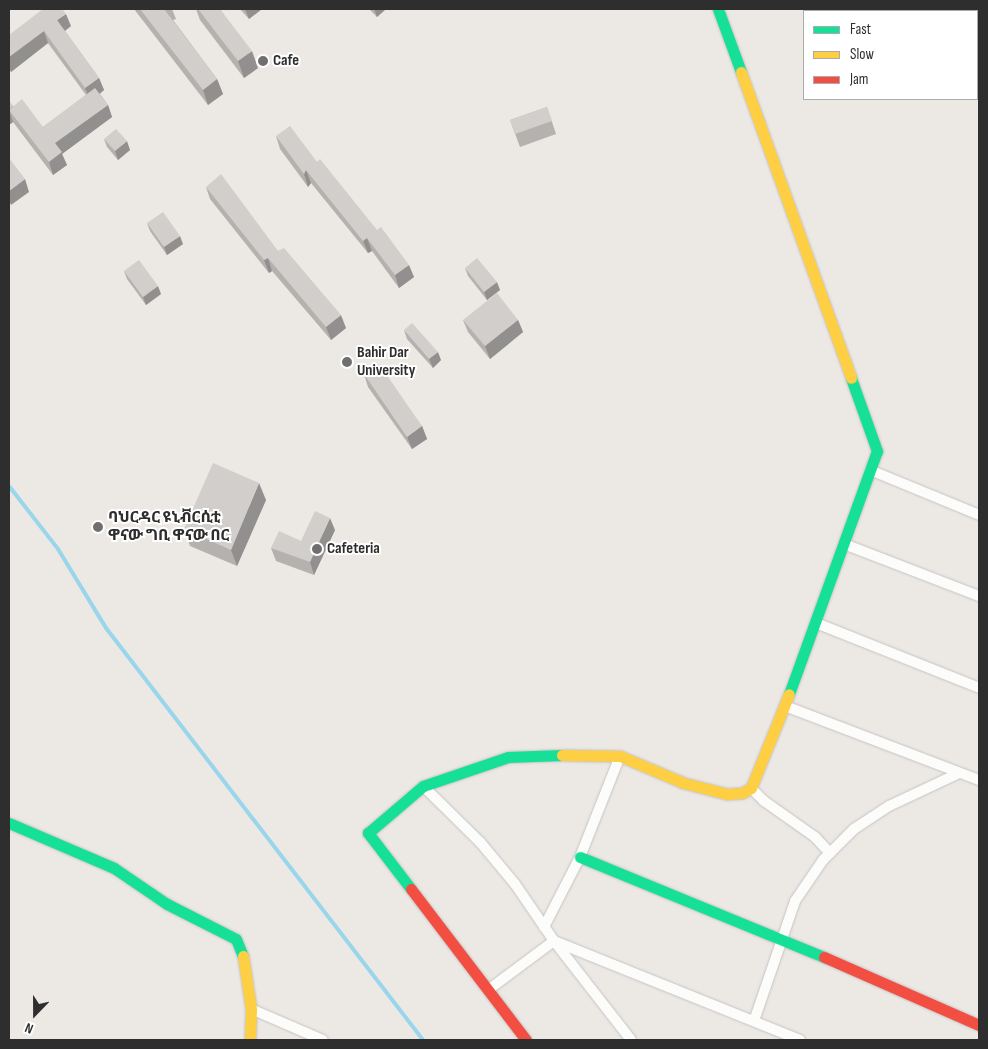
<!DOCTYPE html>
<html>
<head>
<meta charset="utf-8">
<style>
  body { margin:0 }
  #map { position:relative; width:988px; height:1049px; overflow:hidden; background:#ece8e4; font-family:"Sofia Sans Condensed","Noto Sans Ethiopic",sans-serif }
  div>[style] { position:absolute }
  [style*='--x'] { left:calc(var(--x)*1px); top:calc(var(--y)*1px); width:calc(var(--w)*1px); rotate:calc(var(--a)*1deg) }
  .stream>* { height:4px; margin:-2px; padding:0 2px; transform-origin:2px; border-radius:2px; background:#99d6ec }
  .roads { filter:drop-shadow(0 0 1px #c5c4c5) drop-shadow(0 0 1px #c5c4c5) }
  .street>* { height:10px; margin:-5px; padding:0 5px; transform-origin:5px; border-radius:5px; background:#fcfcfb }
  .fast>* { height:11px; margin:-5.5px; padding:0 5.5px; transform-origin:5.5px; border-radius:5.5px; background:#16e098 }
  .slow>* { height:11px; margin:-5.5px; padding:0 5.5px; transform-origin:5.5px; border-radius:5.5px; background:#ffcf43 }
  .jam>* { height:11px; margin:-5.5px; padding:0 5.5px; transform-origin:5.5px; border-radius:5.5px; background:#f24e42 }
  .wall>* { inset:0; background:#b4b1af }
  .shaded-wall>* { inset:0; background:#92908e }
  .building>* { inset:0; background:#d1cecb }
  .dots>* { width:14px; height:14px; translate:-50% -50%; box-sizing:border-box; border:2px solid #fff; border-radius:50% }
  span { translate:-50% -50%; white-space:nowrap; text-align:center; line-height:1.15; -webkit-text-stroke:4px #fff; paint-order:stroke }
  .poi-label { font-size:16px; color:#2e2e2e; font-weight:700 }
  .left { translate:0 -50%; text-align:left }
  .frame { position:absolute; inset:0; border:10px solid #2e2e2e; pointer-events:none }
  .legend { position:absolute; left:803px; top:10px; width:175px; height:90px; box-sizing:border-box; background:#fff; border:1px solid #ababab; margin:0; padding:6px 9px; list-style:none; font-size:15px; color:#2e2e2e }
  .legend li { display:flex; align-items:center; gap:10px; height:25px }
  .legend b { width:25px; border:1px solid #ababab }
  .north { position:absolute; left:10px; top:989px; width:50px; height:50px; -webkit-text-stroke:4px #fff; paint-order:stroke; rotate:202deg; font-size:14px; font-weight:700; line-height:20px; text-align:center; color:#2e2e2e }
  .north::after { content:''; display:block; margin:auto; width:18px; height:22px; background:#2e2e2e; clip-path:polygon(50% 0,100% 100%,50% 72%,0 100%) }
</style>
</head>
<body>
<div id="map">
  <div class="stream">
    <div style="--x:9;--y:486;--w:80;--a:52.1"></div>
    <div style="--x:58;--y:549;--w:92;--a:58.7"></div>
    <div style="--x:106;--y:628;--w:520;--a:52.42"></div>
  </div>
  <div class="roads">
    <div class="street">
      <div style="--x:870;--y:470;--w:118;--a:22.4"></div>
      <div style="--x:844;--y:544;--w:145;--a:21.1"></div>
      <div style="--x:816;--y:623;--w:175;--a:21.7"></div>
      <div style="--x:785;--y:706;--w:208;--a:20.9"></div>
      <div style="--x:423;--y:786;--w:80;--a:44.5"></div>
      <div style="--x:480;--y:842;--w:55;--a:50.2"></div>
      <div style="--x:515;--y:884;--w:69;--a:55.6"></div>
      <div style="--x:554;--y:941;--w:125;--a:52.1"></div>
      <div style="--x:751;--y:788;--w:18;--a:45"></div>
      <div style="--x:764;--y:801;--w:62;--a:35.2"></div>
      <div style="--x:815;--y:837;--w:22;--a:47"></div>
      <div style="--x:544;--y:927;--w:79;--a:-62.8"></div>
      <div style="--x:580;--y:857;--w:109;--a:-68.4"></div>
      <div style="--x:488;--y:990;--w:82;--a:-36.6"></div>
      <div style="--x:554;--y:941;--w:265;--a:21.9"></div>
      <div style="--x:251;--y:1009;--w:78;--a:23.3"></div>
      <div style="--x:754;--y:1021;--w:127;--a:-71.1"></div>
      <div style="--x:795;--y:901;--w:50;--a:-55.7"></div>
      <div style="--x:823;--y:860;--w:44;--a:-45"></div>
      <div style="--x:854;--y:829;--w:42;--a:-33.3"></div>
      <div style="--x:889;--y:806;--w:77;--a:-25.2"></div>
    </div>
    <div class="fast">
      <div style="--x:718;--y:9;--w:67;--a:69.9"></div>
      <div style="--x:789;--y:694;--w:258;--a:-70.1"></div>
      <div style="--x:877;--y:451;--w:77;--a:-109.6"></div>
      <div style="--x:9;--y:823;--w:114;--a:23.2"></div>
      <div style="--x:114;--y:868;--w:64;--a:34.2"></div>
      <div style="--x:167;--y:904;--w:77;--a:26.9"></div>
      <div style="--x:236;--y:939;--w:18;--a:68"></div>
      <div style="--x:580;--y:857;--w:264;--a:22.3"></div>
      <div style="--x:411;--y:889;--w:71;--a:-127.5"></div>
      <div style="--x:368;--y:833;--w:72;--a:-40.5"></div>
      <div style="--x:423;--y:786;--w:90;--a:-18.8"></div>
      <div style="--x:508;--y:757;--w:54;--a:-2.1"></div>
    </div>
    <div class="slow">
      <div style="--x:741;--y:72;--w:325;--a:70.2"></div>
      <div style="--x:562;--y:755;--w:58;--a:1"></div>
      <div style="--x:620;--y:756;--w:69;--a:22.9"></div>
      <div style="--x:684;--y:783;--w:44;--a:14.3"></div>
      <div style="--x:727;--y:794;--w:15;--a:-4"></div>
      <div style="--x:742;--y:793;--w:10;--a:-29"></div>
      <div style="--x:751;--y:788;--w:101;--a:-68"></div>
      <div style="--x:243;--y:956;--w:54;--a:81.4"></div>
      <div style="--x:251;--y:1009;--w:31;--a:92"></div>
    </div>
    <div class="jam">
      <div style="--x:411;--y:889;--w:190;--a:52.7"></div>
      <div style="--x:824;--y:957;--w:169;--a:23.7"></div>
    </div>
  </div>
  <div class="wall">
    <div style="clip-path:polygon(134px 9px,172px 9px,176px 19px,173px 20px,217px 79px,223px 94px,208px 105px)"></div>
    <div style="clip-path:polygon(196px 9px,220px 9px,258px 68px,244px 78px,200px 20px)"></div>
    <div style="clip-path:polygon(240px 9px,262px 9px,249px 19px)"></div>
    <div style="clip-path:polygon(369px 9px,386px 9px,377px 17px)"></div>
    <div style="clip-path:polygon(71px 26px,65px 31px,99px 78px,104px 90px,100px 94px,108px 105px,112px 117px,62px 154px,67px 165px,53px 175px,13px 122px,9px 125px,9px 101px,13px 106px,43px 127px,86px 95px,48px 43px,11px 72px,9px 69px,9px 35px)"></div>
    <div style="clip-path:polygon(547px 107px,556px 134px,520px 147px,510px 120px)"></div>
    <div style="clip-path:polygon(276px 136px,317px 162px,414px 277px,399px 288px,372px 251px,368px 253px,311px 183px,308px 187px,280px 149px)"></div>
    <div style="clip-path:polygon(104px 139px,130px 150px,118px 160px,107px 147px)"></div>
    <div style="clip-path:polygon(206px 187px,278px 251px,346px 328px,331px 340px,272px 271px,269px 273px,210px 199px)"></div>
    <div style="clip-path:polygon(147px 223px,183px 244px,167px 255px,150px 231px)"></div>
    <div style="clip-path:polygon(465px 268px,500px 290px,487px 300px,468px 276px)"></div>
    <div style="clip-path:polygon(124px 271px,161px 294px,146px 305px,127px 279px)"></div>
    <div style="clip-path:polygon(463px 320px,518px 320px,523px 332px,490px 359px,468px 332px)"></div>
    <div style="clip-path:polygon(404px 330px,441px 360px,433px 368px,407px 339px)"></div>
    <div style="clip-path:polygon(364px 374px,422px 426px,427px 439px,412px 449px,368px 387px)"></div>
    <div style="clip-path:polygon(266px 500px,237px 566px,190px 546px,184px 529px)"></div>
    <div style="clip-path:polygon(335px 530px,314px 575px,276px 561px,271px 548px,301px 541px)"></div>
  </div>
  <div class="shaded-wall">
    <div style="clip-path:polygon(245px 9px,262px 9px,249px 19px)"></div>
    <div style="clip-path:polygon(374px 9px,386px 9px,377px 17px)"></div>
    <div style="clip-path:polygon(66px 14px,71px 26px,62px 33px,57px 20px)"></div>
    <div style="clip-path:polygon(44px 31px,48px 43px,11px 72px,9px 66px,9px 57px)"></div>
    <div style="clip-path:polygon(252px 51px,258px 68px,244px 78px,238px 61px)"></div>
    <div style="clip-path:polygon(99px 78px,104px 90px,90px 100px,85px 88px)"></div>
    <div style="clip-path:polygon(217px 79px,223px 94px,208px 105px,203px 90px)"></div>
    <div style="clip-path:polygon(108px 105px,112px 117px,62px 154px,67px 165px,53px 175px,49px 162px,55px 143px)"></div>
    <div style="clip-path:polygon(9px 110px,13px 122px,9px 125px)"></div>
    <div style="clip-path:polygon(127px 141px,130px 150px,118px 160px,115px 151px)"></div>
    <div style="clip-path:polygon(306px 170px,311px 183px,308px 187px,304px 174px)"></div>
    <div style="clip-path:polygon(25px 179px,29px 192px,11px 205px,9px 200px,9px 191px)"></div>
    <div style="clip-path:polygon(180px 236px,183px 244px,167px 255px,164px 247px)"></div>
    <div style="clip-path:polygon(367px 238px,372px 251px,368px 253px,363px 241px)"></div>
    <div style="clip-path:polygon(268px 258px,272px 271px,269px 273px,264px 260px)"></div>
    <div style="clip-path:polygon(409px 265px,414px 277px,399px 288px,395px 275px)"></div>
    <div style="clip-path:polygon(497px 282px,500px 290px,487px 300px,484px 292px)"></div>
    <div style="clip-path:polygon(158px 286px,161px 294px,146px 305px,143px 297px)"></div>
    <div style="clip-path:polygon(341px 315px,346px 328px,331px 340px,326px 327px)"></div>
    <div style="clip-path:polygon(518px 320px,523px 332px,490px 359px,485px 346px)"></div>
    <div style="clip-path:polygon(438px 352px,441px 360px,433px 368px,429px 359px)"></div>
    <div style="clip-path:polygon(422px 426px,427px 439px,412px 449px,407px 437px)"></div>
    <div style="clip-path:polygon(259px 483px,266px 500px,237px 566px,231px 550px)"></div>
    <div style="clip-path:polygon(330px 518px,335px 530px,314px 575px,310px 562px)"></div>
  </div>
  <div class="building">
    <div style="clip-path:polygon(43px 9px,62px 9px,66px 14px,57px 20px,99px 78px,85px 88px,44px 31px,9px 57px,9px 35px)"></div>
    <div style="clip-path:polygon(140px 9px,164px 9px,217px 79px,203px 90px)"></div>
    <div style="clip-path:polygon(198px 9px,220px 9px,252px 51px,238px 61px)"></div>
    <div style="clip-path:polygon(95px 88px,108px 105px,55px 143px,62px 152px,49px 162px,9px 110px,22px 99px,43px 127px)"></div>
    <div style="clip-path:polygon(9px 101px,13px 106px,9px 109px)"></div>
    <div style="clip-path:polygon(547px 107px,552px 121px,515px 134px,510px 120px)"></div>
    <div style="clip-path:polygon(290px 126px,317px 162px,320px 159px,377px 230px,381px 227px,409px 265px,395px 275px,367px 238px,363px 241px,306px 170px,304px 174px,276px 136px)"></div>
    <div style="clip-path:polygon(116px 129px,127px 141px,115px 151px,104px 139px)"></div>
    <div style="clip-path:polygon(9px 158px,25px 179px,9px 191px)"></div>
    <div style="clip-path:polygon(221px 174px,278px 251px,284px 248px,341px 315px,326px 327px,268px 258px,264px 260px,206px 187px)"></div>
    <div style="clip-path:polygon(163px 212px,180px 236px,164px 247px,147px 223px)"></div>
    <div style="clip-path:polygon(477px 258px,497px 282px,484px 292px,465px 268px)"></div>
    <div style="clip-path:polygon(139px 260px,158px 286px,143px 297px,124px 271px)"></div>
    <div style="clip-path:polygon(497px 293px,518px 320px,485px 346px,463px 320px)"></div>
    <div style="clip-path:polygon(412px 323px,438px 352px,429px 359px,404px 330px)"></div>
    <div style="clip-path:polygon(379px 364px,422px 426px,407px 437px,364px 374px)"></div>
    <div style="clip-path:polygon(213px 463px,259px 483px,231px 550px,184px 529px)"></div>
    <div style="clip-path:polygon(315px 511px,330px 518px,310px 562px,271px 548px,279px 531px,301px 541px)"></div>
  </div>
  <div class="dots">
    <div style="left:263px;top:61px;background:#706f6e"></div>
    <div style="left:347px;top:362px;background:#706f6e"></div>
    <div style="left:98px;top:527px;background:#706f6e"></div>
    <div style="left:317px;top:549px;background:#706f6e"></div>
  </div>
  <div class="poi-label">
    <span class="left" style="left:273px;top:61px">Cafe</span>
    <span class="left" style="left:357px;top:362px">Bahir Dar<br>University</span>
    <span class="left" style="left:108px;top:527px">ባህርዳር ዩኒቭርሲቲ<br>ዋናው ግቢ ዋናው በር</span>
    <span class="left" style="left:327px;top:549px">Cafeteria</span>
  </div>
  <div class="frame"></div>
  <ul class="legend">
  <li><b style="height:6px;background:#16e098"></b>Fast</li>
  <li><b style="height:6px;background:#ffcf43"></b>Slow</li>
  <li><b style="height:6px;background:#f24e42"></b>Jam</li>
  </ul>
  <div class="north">N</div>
</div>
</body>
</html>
